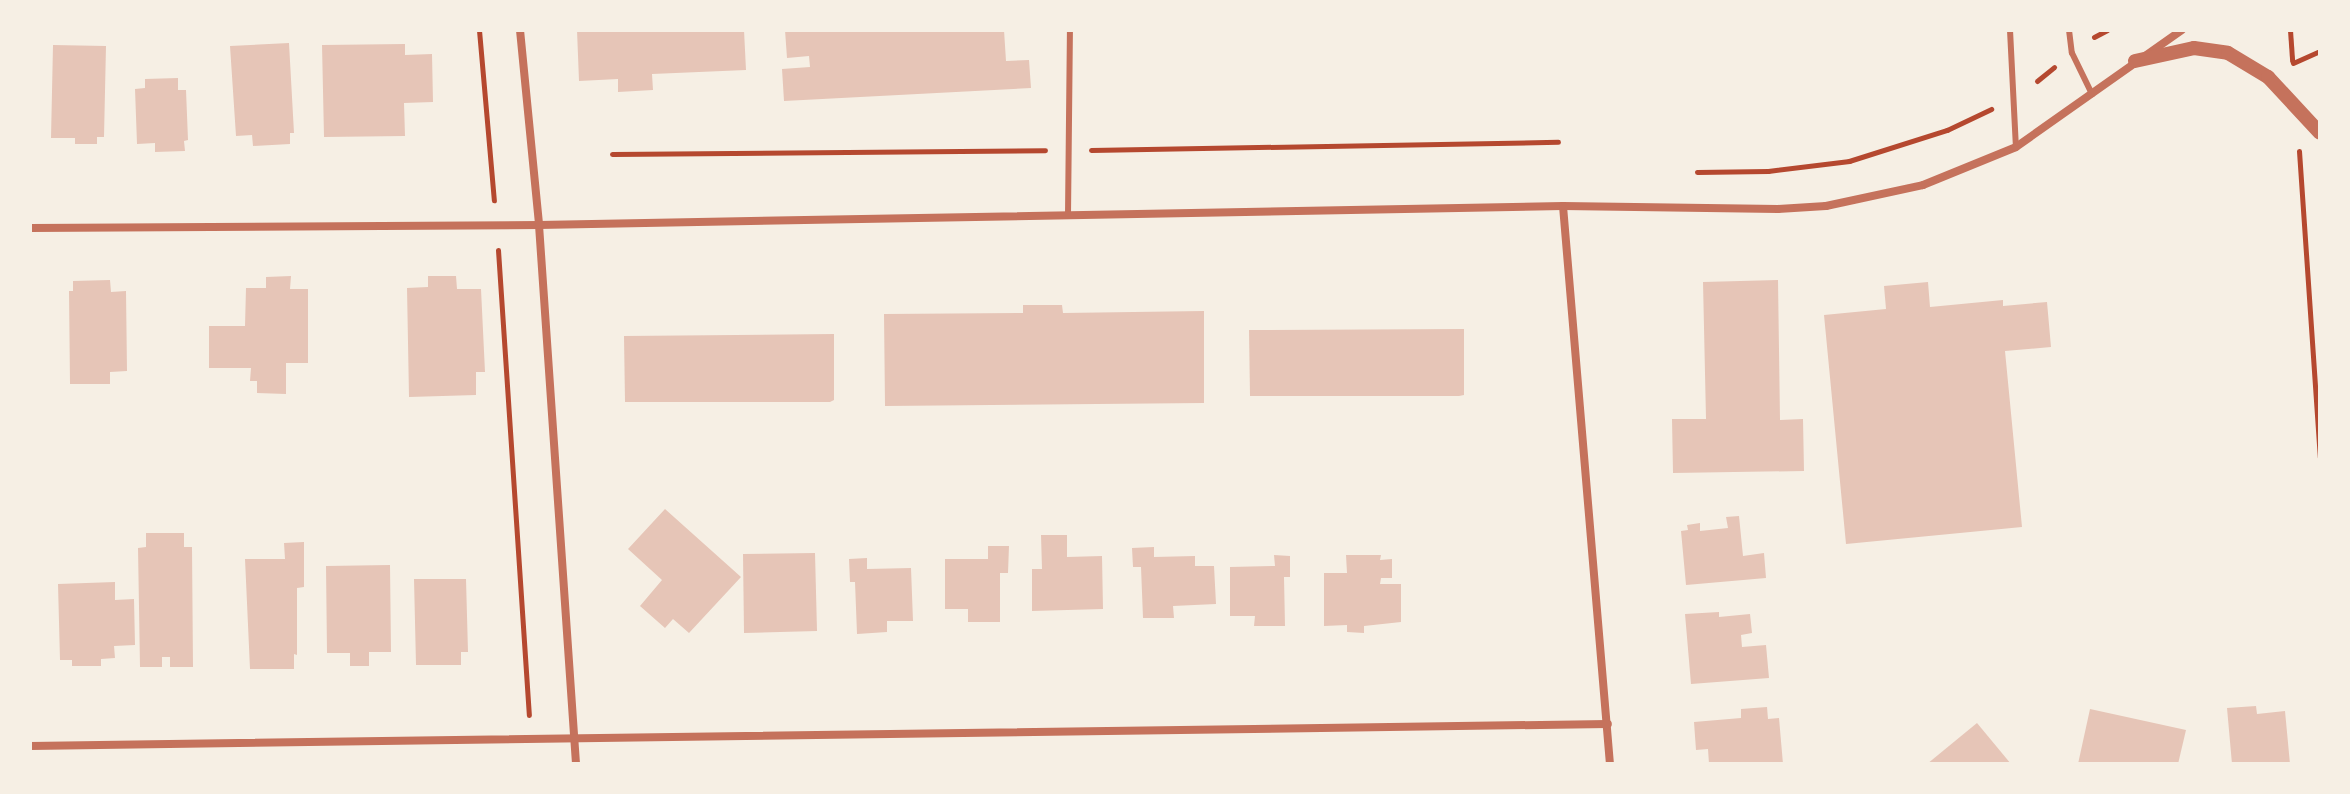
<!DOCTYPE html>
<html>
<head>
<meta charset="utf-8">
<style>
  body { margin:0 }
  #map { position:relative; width:2350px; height:794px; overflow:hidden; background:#f6efe4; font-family:"Source Serif 4",serif }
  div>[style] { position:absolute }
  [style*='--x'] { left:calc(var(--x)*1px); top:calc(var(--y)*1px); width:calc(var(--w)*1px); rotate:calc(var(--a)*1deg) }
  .building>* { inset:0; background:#e6c5b7 }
  .path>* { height:5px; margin:-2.5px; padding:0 2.5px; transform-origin:2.5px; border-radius:2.5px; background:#b5482f }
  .service>* { height:6px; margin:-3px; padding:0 3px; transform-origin:3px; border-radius:3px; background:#c5725c }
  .minor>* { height:8px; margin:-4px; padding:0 4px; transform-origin:4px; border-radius:4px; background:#c5725c }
  .tertiary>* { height:14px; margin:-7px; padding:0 7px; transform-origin:7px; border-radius:7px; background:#c5725c }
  span { translate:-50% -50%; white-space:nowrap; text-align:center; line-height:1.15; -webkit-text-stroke:8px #f6efe4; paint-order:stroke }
  .frame { position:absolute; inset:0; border:32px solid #f6efe4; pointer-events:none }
</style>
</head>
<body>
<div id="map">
  <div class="building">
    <div style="clip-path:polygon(577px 30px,744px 30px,746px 70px,652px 74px,653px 90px,618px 92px,618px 79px,579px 81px)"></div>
    <div style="clip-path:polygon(785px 30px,1004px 30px,1006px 61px,1029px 60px,1031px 88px,784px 101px,782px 69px,810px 67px,809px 56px,787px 58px)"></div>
    <div style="clip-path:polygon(289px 43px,294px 133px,290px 133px,290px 144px,253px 146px,252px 135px,236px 136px,230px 46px)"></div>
    <div style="clip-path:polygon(405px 44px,405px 55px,432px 54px,433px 102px,404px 103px,405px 136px,324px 137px,322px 45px)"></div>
    <div style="clip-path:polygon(53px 45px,106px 46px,104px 137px,97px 137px,97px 144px,75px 144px,75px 138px,51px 138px)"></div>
    <div style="clip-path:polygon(178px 78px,178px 90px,186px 90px,188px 140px,184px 141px,185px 151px,155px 152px,155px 143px,137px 144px,135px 89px,145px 88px,145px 79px)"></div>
    <div style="clip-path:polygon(291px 276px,290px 289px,308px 289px,308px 363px,286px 363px,286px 394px,257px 393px,257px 381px,250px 381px,251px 368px,209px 368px,209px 326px,245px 326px,246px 288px,266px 288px,266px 277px)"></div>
    <div style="clip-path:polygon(428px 276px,456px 276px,457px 289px,481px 289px,485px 372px,476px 372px,476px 395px,409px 397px,407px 288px,428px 287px)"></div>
    <div style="clip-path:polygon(110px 280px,111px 292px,126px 291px,127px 371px,110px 372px,110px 384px,70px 384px,69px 291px,73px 291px,73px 281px)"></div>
    <div style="clip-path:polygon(1778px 280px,1780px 420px,1803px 419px,1804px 471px,1673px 473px,1672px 419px,1706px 419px,1703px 282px)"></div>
    <div style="clip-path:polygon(1928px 282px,1930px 307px,2003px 300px,2003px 306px,2047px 302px,2051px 347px,2005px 351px,2022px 527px,1846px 544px,1824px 315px,1886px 309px,1884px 286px)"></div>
    <div style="clip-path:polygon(1023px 305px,1062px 305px,1063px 313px,1204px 311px,1204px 403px,885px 406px,884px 314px,1023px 313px)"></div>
    <div style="clip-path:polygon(1464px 329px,1464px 395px,1459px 396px,1250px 396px,1249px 330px)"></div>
    <div style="clip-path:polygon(834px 334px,834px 400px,830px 402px,625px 402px,624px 336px)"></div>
    <div style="clip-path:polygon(665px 509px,741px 577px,689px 633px,673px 619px,665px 628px,640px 606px,662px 580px,628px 549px)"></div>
    <div style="clip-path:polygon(1739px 516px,1743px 556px,1764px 553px,1766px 578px,1686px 585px,1681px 531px,1688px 530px,1687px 525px,1700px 523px,1700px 531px,1728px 528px,1726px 517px)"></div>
    <div style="clip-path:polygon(146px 533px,184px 533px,184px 547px,192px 547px,193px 667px,170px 667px,170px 657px,162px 657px,162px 667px,140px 667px,138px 548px,146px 547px)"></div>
    <div style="clip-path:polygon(1041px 535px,1067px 535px,1067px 557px,1102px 556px,1103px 609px,1032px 611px,1032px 569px,1042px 569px)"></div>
    <div style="clip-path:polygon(304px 542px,304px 587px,297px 588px,297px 655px,294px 654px,294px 669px,250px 669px,245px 559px,285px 559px,284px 543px)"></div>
    <div style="clip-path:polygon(988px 546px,1009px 546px,1008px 573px,1000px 573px,1000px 622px,968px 622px,968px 609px,945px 609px,945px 559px,988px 559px)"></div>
    <div style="clip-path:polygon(1154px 547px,1154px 557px,1195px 556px,1195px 566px,1214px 566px,1216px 604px,1173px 606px,1174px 618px,1143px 618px,1141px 567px,1133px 567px,1132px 548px)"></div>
    <div style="clip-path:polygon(815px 553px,817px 631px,744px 633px,743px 554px)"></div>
    <div style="clip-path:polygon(1274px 555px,1290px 556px,1290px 577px,1284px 577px,1285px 626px,1254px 626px,1255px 616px,1230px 616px,1230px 567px,1275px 566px)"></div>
    <div style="clip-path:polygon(1346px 555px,1381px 555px,1380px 560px,1392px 559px,1392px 578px,1381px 578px,1380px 584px,1401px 584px,1401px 622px,1364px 626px,1364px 633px,1347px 632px,1347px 625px,1324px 626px,1324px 573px,1347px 573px)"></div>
    <div style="clip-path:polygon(867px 558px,867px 569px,911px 568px,913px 621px,887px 621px,887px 632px,857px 634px,855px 582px,850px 582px,849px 559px)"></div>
    <div style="clip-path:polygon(390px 565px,391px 652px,369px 652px,369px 666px,350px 666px,350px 653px,327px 653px,326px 566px)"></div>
    <div style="clip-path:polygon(414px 579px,466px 579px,468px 652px,461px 652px,461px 665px,416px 665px)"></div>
    <div style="clip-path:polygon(115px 582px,115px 600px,134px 599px,135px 645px,114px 646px,115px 658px,101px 659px,101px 666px,72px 666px,72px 660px,60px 660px,58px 584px)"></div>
    <div style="clip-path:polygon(1719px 612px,1719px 617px,1750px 614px,1752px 633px,1741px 635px,1742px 647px,1766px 645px,1769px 678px,1691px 684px,1685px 614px)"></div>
    <div style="clip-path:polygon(2256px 706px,2257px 714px,2285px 711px,2290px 764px,2232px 764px,2227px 708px)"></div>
    <div style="clip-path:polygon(1767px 707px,1768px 719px,1779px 718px,1783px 764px,1709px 764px,1708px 749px,1696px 750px,1694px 722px,1741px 718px,1741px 709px)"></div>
    <div style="clip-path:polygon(2090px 709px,2186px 730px,2178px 764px,2078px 764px)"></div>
    <div style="clip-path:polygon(1977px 723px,2011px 764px,1927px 764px)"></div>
  </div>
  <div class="path">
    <div style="--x:479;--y:30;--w:171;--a:85"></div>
    <div style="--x:2290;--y:30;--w:31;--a:86"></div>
    <div style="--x:2094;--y:37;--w:15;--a:-28"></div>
    <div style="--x:2293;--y:63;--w:30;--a:-24"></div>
    <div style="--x:2037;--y:81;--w:22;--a:-39"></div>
    <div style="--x:1091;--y:150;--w:467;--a:-1"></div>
    <div style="--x:2299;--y:151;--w:307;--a:86.1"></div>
    <div style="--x:612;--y:154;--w:433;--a:-0.5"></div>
    <div style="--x:1697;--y:172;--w:71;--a:-0.8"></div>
    <div style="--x:1768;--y:171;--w:82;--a:-7"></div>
    <div style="--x:1849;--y:161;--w:103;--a:-17.6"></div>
    <div style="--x:1947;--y:130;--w:49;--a:-25.5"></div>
    <div style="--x:498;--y:250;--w:466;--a:86.2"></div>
  </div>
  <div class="service">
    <div style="--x:2010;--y:30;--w:117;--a:87.1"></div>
    <div style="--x:2069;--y:30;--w:23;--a:83"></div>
    <div style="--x:2072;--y:53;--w:46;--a:64"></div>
    <div style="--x:1068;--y:215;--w:185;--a:-89.4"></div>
  </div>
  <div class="minor">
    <div style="--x:520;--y:30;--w:196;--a:84.4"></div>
    <div style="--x:539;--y:225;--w:540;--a:86.07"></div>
    <div style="--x:1563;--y:206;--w:560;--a:85.19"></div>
    <div style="--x:30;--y:228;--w:509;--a:-0.34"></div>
    <div style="--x:539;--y:225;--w:1024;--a:-1.06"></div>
    <div style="--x:1563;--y:206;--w:215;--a:0.8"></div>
    <div style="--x:1778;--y:209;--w:48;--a:-3.6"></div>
    <div style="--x:1826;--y:206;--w:99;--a:-12.2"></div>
    <div style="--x:1923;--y:185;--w:100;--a:-22.2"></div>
    <div style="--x:2016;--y:147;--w:203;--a:-35.2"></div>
    <div style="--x:30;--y:746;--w:1578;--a:-0.8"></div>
  </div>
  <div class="tertiary">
    <div style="--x:2135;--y:61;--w:60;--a:-12.4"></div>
    <div style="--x:2194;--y:48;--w:34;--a:8"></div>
    <div style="--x:2228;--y:53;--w:47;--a:31"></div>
    <div style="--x:2268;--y:77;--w:76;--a:47.1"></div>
  </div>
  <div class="frame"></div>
</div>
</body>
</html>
